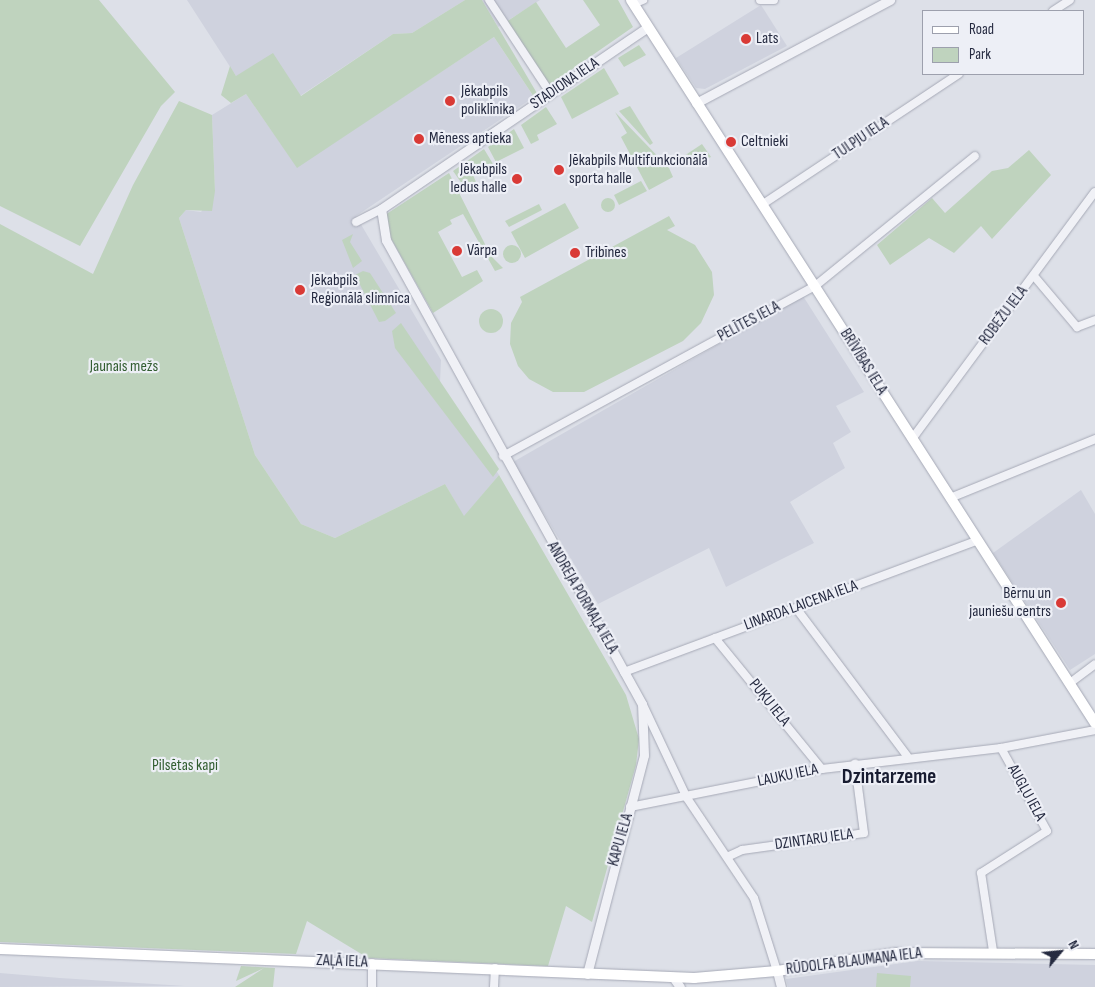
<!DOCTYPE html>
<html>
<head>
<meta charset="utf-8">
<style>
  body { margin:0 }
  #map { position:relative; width:1095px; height:987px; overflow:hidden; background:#dde0e8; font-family:"Sofia Sans Condensed",sans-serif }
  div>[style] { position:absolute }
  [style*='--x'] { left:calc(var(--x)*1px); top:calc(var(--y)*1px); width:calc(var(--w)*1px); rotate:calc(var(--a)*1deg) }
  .built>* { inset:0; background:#cfd2de }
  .green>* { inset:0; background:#bfd3be }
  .round { border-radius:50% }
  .roads { filter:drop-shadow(0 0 1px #a6a9b6) drop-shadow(0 0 1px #a6a9b6) }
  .minor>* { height:8px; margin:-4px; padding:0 4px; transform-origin:4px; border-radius:4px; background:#f0f1f6 }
  .tertiary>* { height:9px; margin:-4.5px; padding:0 4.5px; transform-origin:4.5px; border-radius:4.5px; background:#f0f1f6 }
  .secondary>* { height:10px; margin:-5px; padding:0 5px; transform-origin:5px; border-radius:5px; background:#fff }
  .dots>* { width:14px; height:14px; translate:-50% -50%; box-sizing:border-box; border:2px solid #edeff6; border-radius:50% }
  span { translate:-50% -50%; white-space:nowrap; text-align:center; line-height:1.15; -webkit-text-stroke:4.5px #edeff6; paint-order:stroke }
  .poi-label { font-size:16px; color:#252a40 }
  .left { translate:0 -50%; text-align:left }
  .right { translate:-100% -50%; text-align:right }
  .street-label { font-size:16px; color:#252a40 }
  .park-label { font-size:16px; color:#325d31 }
  .district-label { font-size:21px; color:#181c31; font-weight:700 }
  .legend { position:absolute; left:922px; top:10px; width:162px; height:65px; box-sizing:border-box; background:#edeff6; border:1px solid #9da0ad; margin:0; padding:6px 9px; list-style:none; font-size:15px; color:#252a40 }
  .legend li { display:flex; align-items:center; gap:10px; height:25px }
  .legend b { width:25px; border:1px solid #9da0ad }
  .north { position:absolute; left:1035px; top:927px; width:50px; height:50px; -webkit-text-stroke:4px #edeff6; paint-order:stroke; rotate:62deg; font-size:14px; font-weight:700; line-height:20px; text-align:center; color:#252a40 }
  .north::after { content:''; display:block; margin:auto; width:18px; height:22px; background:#252a40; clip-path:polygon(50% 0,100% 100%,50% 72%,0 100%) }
</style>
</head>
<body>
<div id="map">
  <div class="built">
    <div style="clip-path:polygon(187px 0,465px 0,412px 33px,393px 34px,300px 96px,236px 76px)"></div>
    <div style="clip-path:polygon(482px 0,540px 0,498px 27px)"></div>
    <div style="clip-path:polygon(761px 5px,787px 46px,705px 89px,696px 88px,676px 58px)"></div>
    <div style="clip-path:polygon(494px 37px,534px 97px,356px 216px,441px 360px,440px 383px,499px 475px,464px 517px,445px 484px,335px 538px,301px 524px,255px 455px,179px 218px,186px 210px,201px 212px,215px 191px,212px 115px,246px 94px,297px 167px)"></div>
    <div style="clip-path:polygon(803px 296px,864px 392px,836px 406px,851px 432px,833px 443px,845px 468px,790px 502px,814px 543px,726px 587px,709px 548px,598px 604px,513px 462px)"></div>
    <div style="clip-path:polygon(1081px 490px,1095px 514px,1095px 654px,1070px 670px,993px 553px)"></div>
    <div style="clip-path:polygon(917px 961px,1095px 965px,1095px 987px,788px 987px,786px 979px)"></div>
    <div style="clip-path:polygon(0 973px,60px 978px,185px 986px,0 987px)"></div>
  </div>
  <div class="green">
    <div style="clip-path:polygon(0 0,99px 0,175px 92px,161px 106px,80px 246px,0 206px)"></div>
    <div style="clip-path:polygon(465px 0,482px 0,538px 95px,534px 97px,494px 37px,297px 168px,246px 94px,231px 103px,221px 95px,230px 66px,236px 76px,273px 53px,301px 96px,393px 34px,412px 33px)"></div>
    <div style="clip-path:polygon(583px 0,618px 0,633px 27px,548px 86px,506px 22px,536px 2px,566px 48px,600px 25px)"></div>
    <div style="clip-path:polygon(639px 45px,646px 55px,624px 67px,618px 58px)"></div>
    <div style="clip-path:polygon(604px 68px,619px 94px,572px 119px,561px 97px)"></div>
    <div style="clip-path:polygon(179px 101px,212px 115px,215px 191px,212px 211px,186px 210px,179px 218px,255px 455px,301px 524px,335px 538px,445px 484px,464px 516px,499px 475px,626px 695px,639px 739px,636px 765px,592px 922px,566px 906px,548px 966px,368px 958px,307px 921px,296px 954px,0 942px,0 224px,93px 274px,133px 185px)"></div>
    <div style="clip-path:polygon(630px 106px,653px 143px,650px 145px,619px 111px)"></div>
    <div style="clip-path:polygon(546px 107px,557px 124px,537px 135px,539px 140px,531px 144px,521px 125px)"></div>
    <div style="clip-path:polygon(615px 112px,669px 168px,673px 177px,649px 190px,621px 137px,627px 133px)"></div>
    <div style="clip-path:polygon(514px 129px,524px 148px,496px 162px,488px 147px)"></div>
    <div style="clip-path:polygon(702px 144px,711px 157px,690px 165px,684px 156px)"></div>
    <div style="clip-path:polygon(484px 149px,493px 164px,473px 175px,476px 182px,465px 188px,453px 171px)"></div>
    <div style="clip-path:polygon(1029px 150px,1051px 175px,992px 239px,981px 226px,954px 253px,929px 238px,890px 265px,877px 245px,932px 198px,945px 213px,992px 171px,1008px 168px)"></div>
    <div style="clip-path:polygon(449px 173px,491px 256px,503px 268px,495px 271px,463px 214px,450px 220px,452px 224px,438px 232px,462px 277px,477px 270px,483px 281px,433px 313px,389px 235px,385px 215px)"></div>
    <div style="clip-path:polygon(641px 181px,647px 191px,619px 205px,614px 195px)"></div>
    <div class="round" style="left:601px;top:198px;width:14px;height:14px"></div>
    <div style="clip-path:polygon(565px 203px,579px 228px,525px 258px,511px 232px)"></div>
    <div style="clip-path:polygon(539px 204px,542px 210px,509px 227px,505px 221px)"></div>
    <div style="clip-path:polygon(669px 216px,675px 226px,667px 230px,695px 245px,712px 272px,714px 295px,701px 323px,683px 341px,584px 392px,553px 392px,529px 379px,518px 366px,510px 344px,511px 323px,522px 302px,520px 297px)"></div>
    <div style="clip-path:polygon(353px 234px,350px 242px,362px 261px,353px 268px,342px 240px)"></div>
    <div class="round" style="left:503px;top:245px;width:18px;height:18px"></div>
    <div style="clip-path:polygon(363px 271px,370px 273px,396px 313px,385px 321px,379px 322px,355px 275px)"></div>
    <div class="round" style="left:479px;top:309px;width:24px;height:24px"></div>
    <div style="clip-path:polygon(401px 323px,499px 469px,493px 477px,395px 348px,392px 331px)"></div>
    <div style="clip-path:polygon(241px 966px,275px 968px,273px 987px,235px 987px,264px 968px,236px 981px)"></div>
    <div style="clip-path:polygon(877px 973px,911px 976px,910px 987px,876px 987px)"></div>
  </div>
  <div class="roads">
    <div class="minor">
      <div style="--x:489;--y:0;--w:113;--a:56.6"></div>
      <div style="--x:760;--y:0;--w:14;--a:0"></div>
      <div style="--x:633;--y:4;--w:11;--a:-22"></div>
      <div style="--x:1053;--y:11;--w:20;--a:-33"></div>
      <div style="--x:763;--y:204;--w:235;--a:-33.6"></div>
      <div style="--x:356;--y:222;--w:28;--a:-27"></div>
      <div style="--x:1034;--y:276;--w:67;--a:49.9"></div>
      <div style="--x:1077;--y:327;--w:19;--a:-21"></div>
      <div style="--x:912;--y:439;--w:307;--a:-53.5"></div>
      <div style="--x:503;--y:456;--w:355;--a:-28.6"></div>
      <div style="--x:815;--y:286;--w:206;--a:-39.1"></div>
      <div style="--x:950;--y:498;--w:157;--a:-22.1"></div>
      <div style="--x:796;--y:608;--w:185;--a:53.1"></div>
      <div style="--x:715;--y:638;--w:169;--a:50.8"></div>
      <div style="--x:624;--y:672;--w:377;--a:-20.4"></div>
      <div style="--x:1070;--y:683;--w:31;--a:-37"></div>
      <div style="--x:643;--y:705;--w:103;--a:64.7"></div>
      <div style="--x:687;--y:798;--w:120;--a:56.2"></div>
      <div style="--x:754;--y:898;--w:77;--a:72.5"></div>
      <div style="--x:630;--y:807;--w:196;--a:-11.2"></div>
      <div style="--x:822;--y:769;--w:180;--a:-6.7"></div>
      <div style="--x:1001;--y:748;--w:96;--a:-10.8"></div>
      <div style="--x:727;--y:857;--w:17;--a:-25"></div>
      <div style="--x:742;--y:850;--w:123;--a:-7.9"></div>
      <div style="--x:864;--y:833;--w:70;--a:-97.4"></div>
      <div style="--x:993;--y:951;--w:79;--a:-98.7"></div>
      <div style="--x:981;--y:873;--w:78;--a:-32.5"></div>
      <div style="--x:1047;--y:831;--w:95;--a:-119"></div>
      <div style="--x:372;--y:963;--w:24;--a:90"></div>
      <div style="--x:494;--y:987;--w:19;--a:-87"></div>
    </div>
    <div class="tertiary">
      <div style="--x:696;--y:103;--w:220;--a:-28"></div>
      <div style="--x:777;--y:971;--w:16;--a:76"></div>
      <div style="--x:587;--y:974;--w:226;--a:-75.4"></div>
      <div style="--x:644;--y:755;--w:51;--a:-92.2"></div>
      <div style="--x:642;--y:704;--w:530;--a:-118.89"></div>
      <div style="--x:386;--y:240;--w:31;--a:-99"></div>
      <div style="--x:381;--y:209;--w:323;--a:-34.3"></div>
      <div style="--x:673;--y:977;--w:12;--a:55"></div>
    </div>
    <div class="secondary">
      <div style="--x:631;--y:0;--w:859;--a:57.31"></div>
      <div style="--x:0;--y:949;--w:695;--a:2.39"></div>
      <div style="--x:694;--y:978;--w:83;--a:-4.8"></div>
      <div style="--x:777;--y:971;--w:120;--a:-8.6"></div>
      <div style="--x:896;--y:953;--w:199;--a:0.3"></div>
    </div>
  </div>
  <div class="dots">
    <div style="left:746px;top:39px;background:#d93a36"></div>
    <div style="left:450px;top:101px;background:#d93a36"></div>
    <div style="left:419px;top:139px;background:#d93a36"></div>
    <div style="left:731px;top:142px;background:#d93a36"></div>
    <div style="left:559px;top:170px;background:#d93a36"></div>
    <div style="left:517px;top:179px;background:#d93a36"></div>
    <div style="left:457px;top:251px;background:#d93a36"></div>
    <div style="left:575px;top:253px;background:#d93a36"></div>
    <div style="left:300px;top:290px;background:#d93a36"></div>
    <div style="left:1061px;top:603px;background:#d93a36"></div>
  </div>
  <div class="poi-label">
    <span class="left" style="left:756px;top:39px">Lats</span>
    <span class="left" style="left:461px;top:101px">Jēkabpils<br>poliklīnika</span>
    <span class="left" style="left:429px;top:139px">Mēness aptieka</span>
    <span class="left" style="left:741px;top:142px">Celtnieki</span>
    <span class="left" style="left:569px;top:170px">Jēkabpils Multifunkcionālā<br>sporta halle</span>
    <span class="right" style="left:507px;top:179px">Jēkabpils<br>ledus halle</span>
    <span class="left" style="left:467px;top:251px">Vārpa</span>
    <span class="left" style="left:585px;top:253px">Tribīnes</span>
    <span class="left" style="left:311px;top:290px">Jēkabpils<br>Reģionālā slimnīca</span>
    <span class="right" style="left:1051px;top:603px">Bērnu un<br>jauniešu centrs</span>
  </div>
  <div class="street-label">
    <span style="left:565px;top:84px;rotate:-34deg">STADIONA IELA</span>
    <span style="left:861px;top:139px;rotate:-34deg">TULPJU IELA</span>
    <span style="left:1004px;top:316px;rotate:-53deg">ROBEŽU IELA</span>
    <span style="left:749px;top:322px;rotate:-28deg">PELĪTES IELA</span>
    <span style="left:863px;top:362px;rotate:58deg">BRĪVĪBAS IELA</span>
    <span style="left:582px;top:598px;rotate:60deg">ANDREJA PORMAĻA IELA</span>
    <span style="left:801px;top:606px;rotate:-20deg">LINARDA LAICENA IELA</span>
    <span style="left:769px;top:703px;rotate:51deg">PUĶU IELA</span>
    <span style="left:788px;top:776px;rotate:-12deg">LAUKU IELA</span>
    <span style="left:1026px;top:793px;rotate:61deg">AUGĻU IELA</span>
    <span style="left:621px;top:840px;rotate:-74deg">KAPU IELA</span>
    <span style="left:814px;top:840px;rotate:-8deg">DZINTARU IELA</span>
    <span style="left:342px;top:962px;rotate:2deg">ZAĻĀ IELA</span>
    <span style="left:854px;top:962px;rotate:-7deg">RŪDOLFA BLAUMAŅA IELA</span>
  </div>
  <div class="park-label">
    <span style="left:124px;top:367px">Jaunais mežs</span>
    <span style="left:185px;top:766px">Pilsētas kapi</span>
  </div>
  <div class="district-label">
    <span style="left:889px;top:777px">Dzintarzeme</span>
  </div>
  <ul class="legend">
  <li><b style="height:6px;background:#fff"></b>Road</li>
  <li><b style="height:14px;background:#bfd3be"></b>Park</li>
  </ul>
  <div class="north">N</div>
</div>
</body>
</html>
